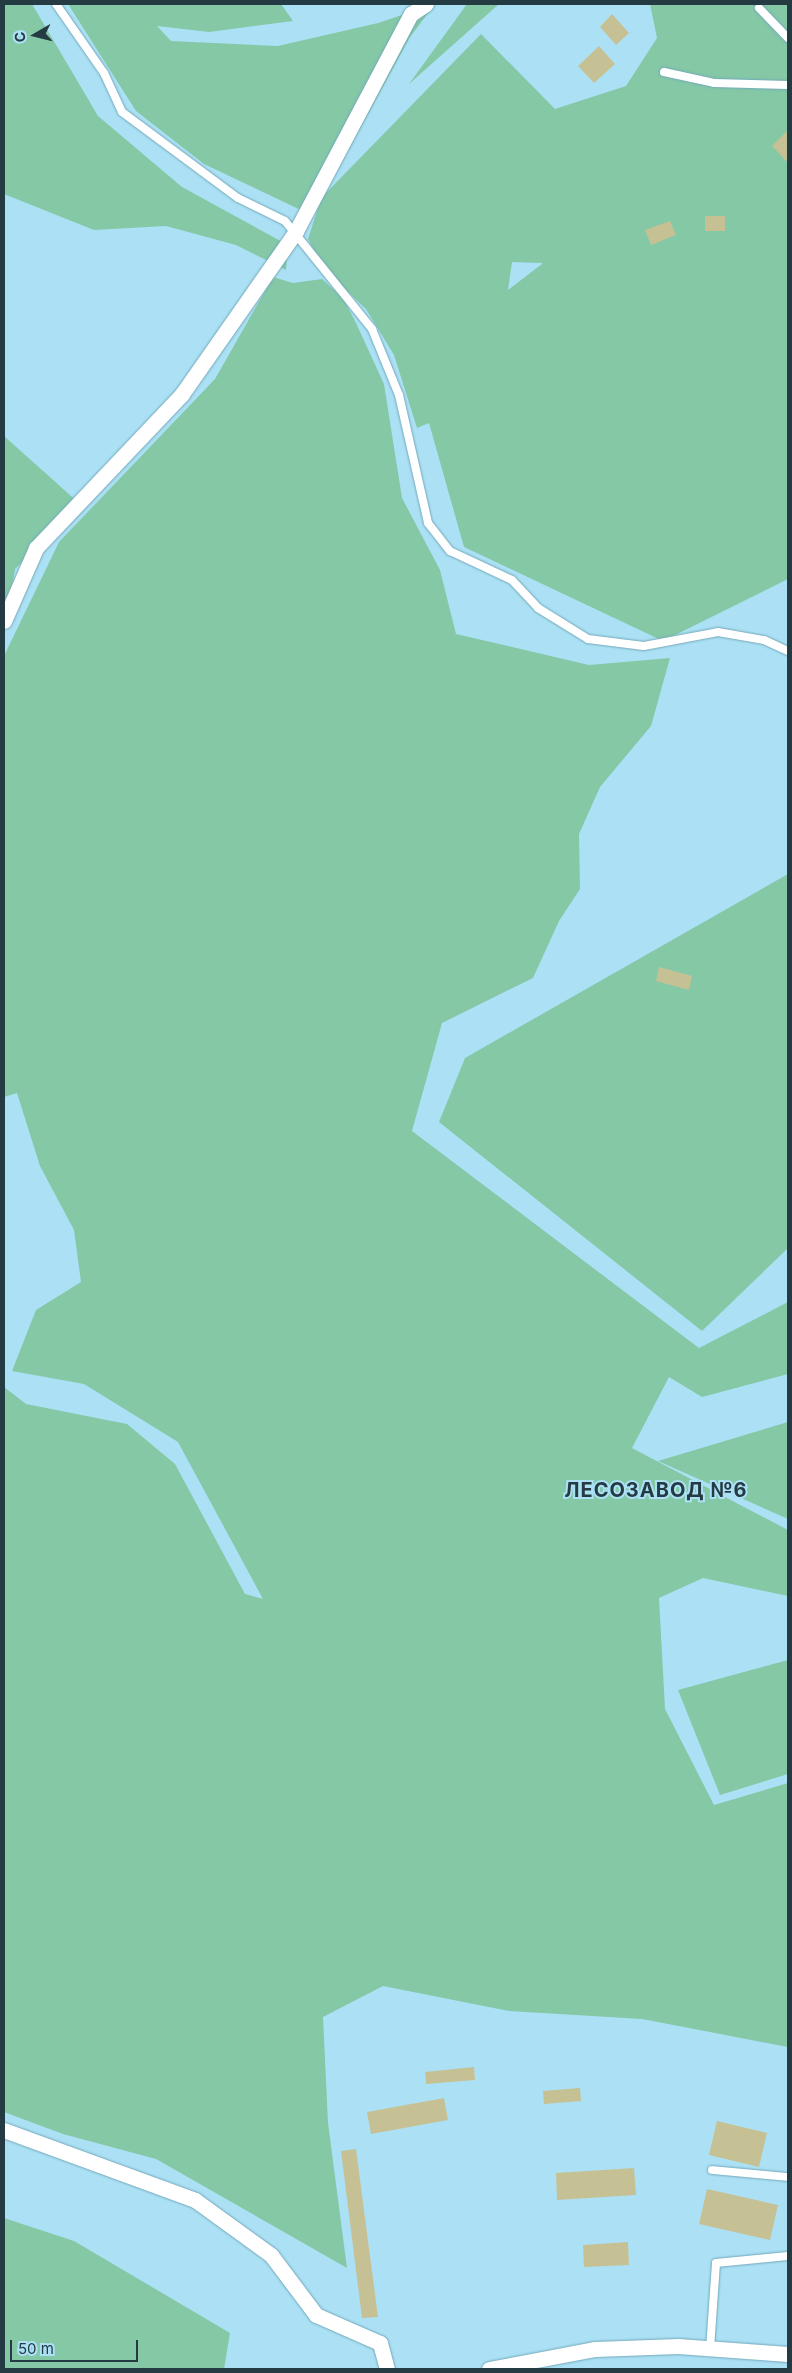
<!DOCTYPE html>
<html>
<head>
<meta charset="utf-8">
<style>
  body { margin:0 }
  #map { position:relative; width:792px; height:2373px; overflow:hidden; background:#ace1f5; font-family:Inter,sans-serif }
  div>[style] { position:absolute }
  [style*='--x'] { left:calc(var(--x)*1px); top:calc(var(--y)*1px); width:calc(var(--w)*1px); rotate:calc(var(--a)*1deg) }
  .green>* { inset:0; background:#84c8a6 }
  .building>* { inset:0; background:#c6c194 }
  .roads { filter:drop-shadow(0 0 1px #74a8ba) drop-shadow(0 0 1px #74a8ba) }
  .service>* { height:8px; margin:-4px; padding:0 4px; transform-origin:4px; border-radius:4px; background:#fff }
  .minor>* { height:15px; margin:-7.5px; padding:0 7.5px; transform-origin:7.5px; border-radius:7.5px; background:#fff }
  span { translate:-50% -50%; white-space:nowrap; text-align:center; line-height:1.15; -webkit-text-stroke:4px #ace1f5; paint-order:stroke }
  .district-label { font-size:20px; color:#253b43; font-weight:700; letter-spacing:1px }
  .frame { position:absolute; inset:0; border:5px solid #253b43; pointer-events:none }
  .north { position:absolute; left:10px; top:10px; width:50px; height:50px; -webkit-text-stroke:4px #ace1f5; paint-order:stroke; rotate:262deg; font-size:14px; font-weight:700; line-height:20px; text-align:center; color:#253b43 }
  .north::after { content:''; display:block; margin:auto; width:18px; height:22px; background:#253b43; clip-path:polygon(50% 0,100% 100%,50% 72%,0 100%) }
  .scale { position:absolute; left:10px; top:2340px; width:128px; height:22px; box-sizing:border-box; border:2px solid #253b43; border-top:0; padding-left:6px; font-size:15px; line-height:18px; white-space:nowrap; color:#253b43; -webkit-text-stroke:4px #ace1f5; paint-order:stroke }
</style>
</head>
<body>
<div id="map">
  <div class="green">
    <div style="clip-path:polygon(4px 4px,32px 4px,98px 116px,182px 187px,288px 245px,286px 270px,236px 245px,166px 226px,94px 230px,4px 194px)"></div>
    <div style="clip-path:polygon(evenodd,68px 4px,281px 4px,293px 21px,209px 32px,157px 26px,171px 41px,278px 46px,378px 23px,435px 4px,410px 37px,324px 195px,481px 34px,555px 109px,626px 86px,657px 38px,650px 4px,788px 4px,788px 579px,663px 641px,464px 547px,429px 423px,417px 428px,394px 355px,366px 309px,323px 268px,308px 239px,321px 199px,307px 213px,204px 164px,136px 111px,68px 4px,512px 262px,542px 263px,542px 264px,508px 290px,512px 262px)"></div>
    <div style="clip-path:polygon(467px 4px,499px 4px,409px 84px)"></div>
    <div style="clip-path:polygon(273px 277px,293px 283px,322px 279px,343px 298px,356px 323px,384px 384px,402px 498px,440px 570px,456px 634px,589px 665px,670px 658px,651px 726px,600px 787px,579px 834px,580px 889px,559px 921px,533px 978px,442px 1023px,412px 1131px,699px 1348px,788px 1302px,788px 1374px,702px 1397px,669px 1377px,632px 1448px,788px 1530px,788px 1596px,703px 1578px,659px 1598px,665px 1709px,714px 1805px,788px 1783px,788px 2047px,642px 2019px,509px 2011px,383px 1986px,323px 2017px,328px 2123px,347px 2268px,156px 2159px,63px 2134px,4px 2112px,4px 1387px,26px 1404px,127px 1424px,175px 1464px,245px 1594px,263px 1599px,178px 1442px,84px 1384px,12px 1371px,36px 1310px,81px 1282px,74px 1230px,40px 1166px,17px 1093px,4px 1097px,4px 656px,59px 542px,215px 379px)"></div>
    <div style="clip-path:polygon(4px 436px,80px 504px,15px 569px,4px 631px)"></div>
    <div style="clip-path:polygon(788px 874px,788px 1248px,702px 1331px,439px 1122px,465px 1058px)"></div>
    <div style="clip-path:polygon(788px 1422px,788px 1519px,658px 1461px)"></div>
    <div style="clip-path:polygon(788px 1660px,788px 1774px,720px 1795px,678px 1690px)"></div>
    <div style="clip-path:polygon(4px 2218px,74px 2241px,230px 2333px,224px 2369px,4px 2369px)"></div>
  </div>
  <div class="building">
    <div style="clip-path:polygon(612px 14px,629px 33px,616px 45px,600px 27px)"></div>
    <div style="clip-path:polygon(599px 46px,615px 64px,594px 83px,578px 66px)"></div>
    <div style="clip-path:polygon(788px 130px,788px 163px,772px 146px)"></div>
    <div style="clip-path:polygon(705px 216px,725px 216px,725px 231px,705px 231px)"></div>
    <div style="clip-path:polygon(670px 221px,676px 235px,651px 245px,645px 230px)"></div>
    <div style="clip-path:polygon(659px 967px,692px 976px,689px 990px,656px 981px)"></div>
    <div style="clip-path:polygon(474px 2067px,475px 2080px,426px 2084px,425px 2072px)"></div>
    <div style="clip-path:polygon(580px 2088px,581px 2101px,544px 2104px,543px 2091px)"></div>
    <div style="clip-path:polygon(444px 2098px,448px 2120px,371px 2134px,367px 2112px)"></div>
    <div style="clip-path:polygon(717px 2121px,767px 2133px,759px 2167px,709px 2155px)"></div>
    <div style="clip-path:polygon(356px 2149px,378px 2317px,362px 2318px,341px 2151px)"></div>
    <div style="clip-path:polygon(634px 2168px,636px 2195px,557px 2200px,556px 2173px)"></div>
    <div style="clip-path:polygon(707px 2189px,778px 2205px,770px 2240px,699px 2224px)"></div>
    <div style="clip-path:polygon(628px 2242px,629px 2265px,584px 2267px,583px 2245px)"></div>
  </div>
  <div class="roads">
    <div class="service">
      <div style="--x:56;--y:4;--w:84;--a:55.2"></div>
      <div style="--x:104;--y:73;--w:43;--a:65.2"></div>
      <div style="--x:122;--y:112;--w:144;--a:36.6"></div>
      <div style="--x:238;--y:198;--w:52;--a:26.1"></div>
      <div style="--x:285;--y:221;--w:139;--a:51.1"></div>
      <div style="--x:372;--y:329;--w:71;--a:67.8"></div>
      <div style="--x:399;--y:395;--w:131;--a:77.2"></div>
      <div style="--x:428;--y:523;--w:36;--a:52"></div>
      <div style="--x:450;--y:551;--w:68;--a:25.1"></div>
      <div style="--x:512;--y:580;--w:38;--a:47"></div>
      <div style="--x:538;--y:608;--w:59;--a:31.8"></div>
      <div style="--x:588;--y:639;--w:56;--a:7.1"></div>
      <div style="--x:644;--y:646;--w:75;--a:-10.7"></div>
      <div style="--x:718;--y:632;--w:47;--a:9.9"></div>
      <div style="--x:764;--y:640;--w:26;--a:25"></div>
      <div style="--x:759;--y:8;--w:42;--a:46"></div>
      <div style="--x:664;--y:72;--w:51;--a:12.4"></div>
      <div style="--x:714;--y:83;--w:74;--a:1.5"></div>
      <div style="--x:712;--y:2170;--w:76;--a:5.3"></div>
      <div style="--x:710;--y:2349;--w:86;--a:-86"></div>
      <div style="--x:716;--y:2263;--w:72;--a:-5.6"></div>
    </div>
    <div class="minor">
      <div style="--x:4;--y:621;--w:80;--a:-66.3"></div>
      <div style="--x:36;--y:548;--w:212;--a:-46.5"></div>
      <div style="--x:182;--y:394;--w:199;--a:-55"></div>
      <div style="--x:296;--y:231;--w:246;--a:-62.1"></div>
      <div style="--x:411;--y:14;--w:18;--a:-34"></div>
      <div style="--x:4;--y:2130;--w:203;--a:20.1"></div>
      <div style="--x:195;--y:2200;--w:94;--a:35.9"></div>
      <div style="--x:271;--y:2255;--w:75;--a:53.1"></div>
      <div style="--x:316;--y:2315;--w:70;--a:23.6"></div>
      <div style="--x:380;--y:2343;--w:27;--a:75"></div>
      <div style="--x:489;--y:2369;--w:108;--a:-10.7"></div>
      <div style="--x:595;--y:2349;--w:83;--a:-2.1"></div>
      <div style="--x:678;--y:2346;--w:110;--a:4.2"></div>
    </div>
  </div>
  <div class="district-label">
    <span style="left:656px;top:1490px">ЛЕСОЗАВОД №6</span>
  </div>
  <div class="frame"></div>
  <div class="north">С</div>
  <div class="scale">50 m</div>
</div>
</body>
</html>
